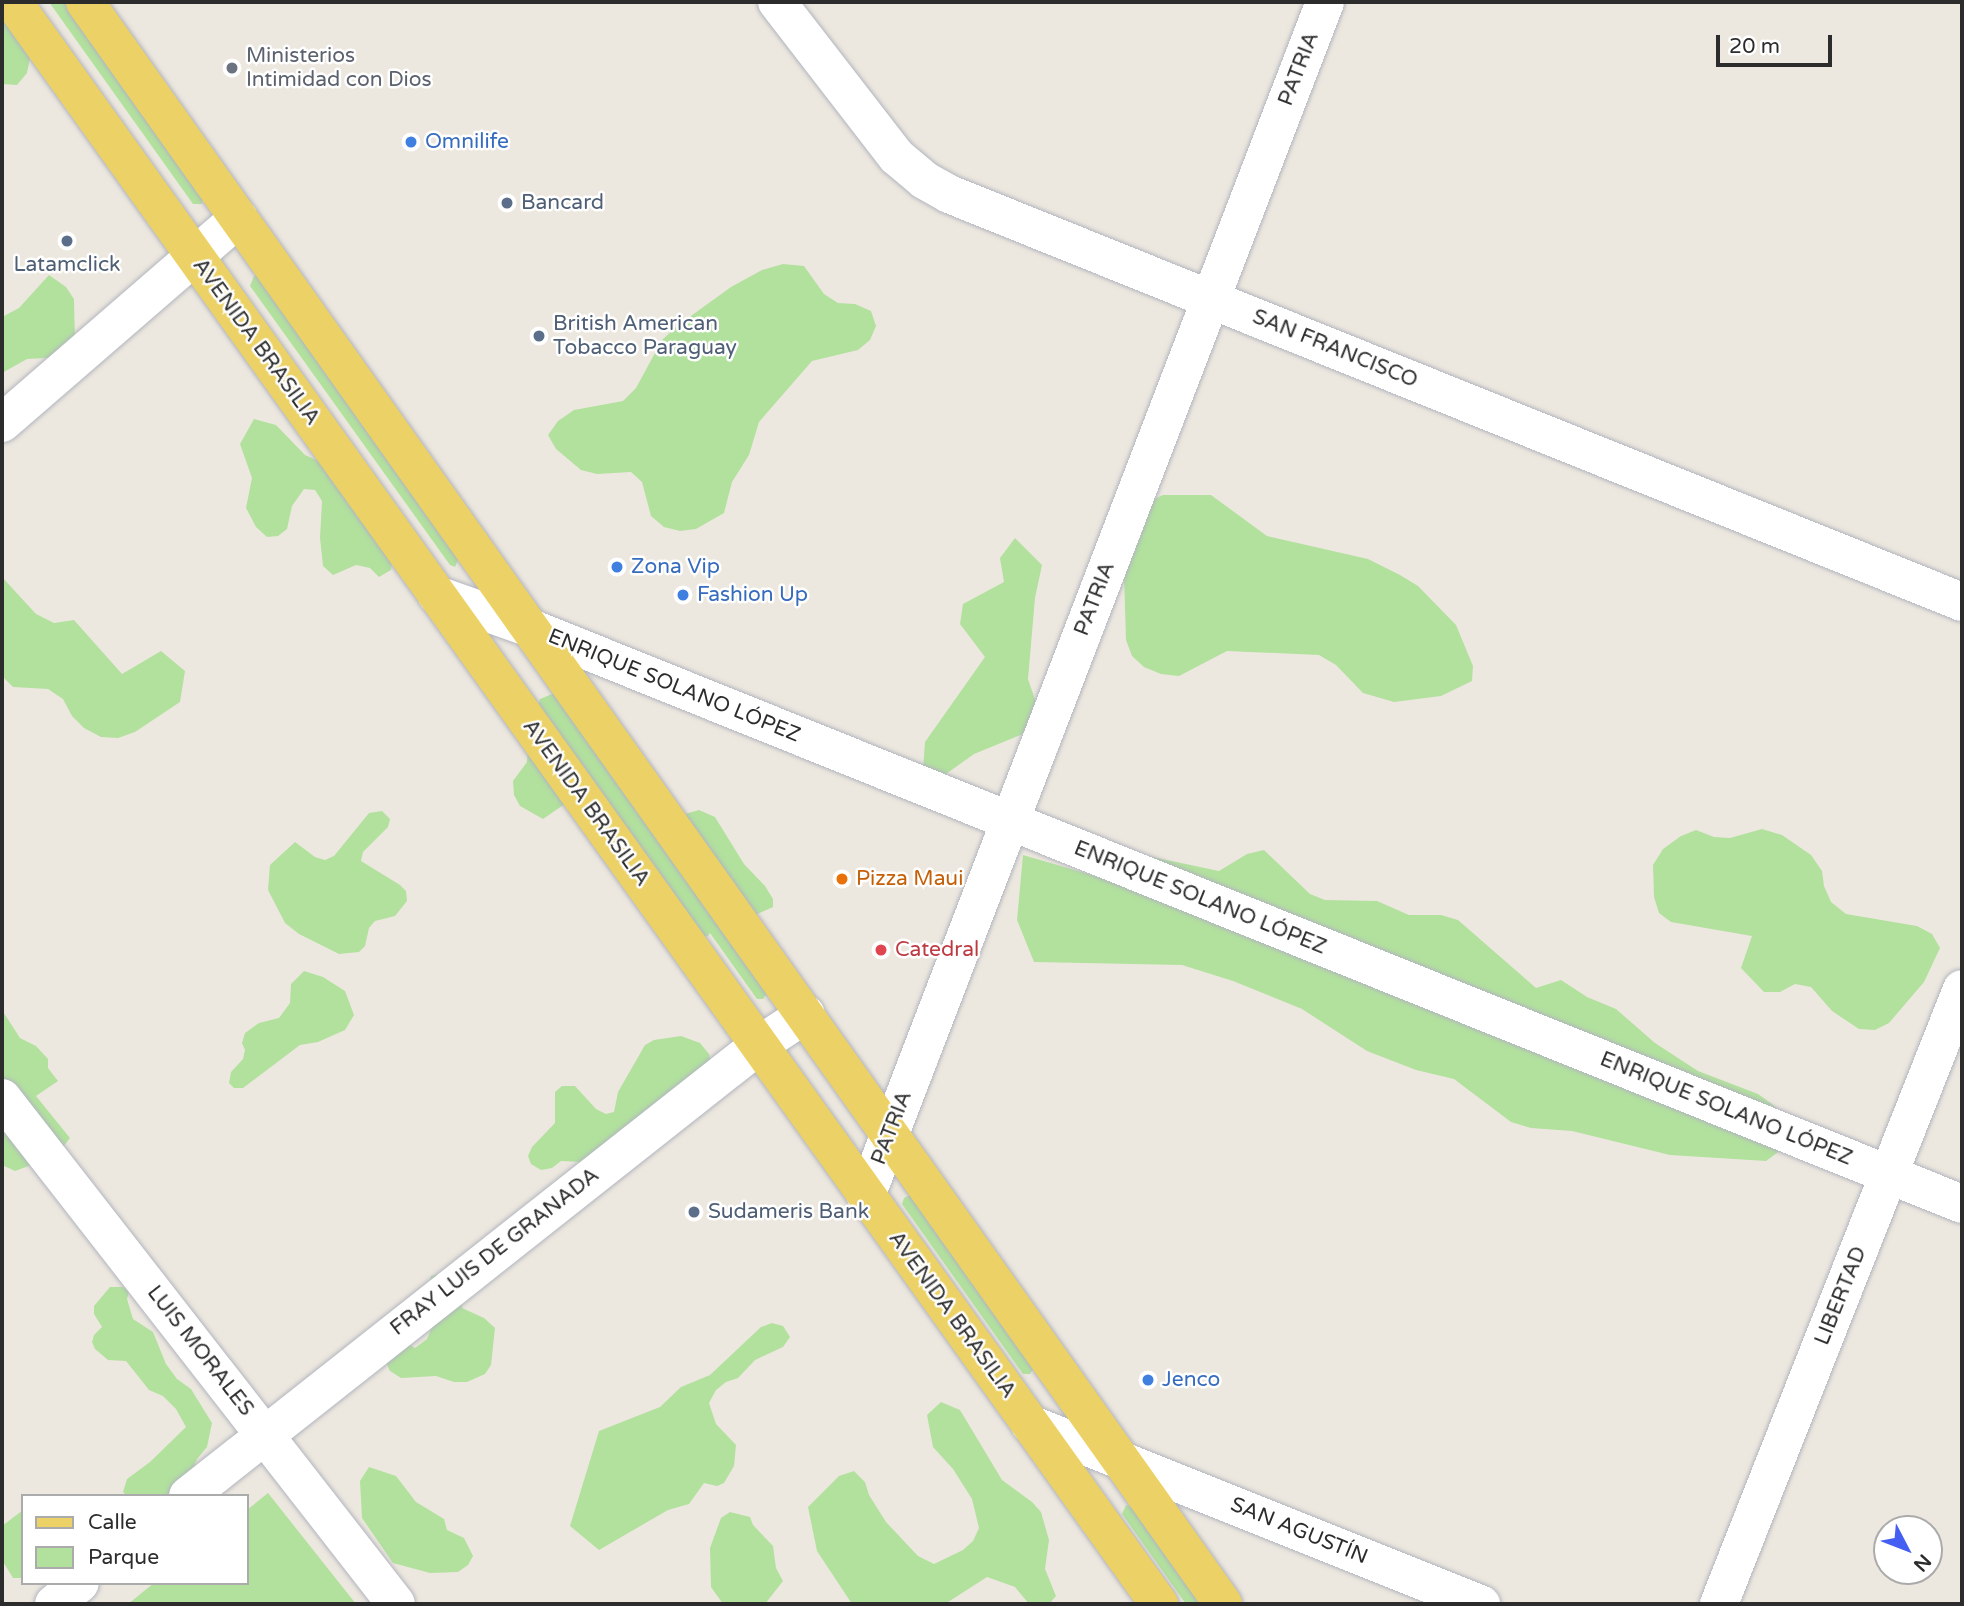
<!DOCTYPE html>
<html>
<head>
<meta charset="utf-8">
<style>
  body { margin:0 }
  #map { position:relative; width:1964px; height:1606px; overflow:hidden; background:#ede8df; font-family:"Varela Round",sans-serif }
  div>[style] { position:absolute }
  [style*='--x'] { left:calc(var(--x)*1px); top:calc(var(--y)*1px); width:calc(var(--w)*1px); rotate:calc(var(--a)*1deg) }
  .green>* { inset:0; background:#b2e19e }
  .roads { filter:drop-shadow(0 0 2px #b2b5bf) drop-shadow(0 0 2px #b2b5bf) }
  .minor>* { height:38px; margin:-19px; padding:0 19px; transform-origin:19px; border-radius:19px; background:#fff }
  .major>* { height:38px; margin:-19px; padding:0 19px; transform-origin:19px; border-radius:19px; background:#ecd266 }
  .dots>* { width:19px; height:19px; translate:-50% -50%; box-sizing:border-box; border:4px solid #fff; border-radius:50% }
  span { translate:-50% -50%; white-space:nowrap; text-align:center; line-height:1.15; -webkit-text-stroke:5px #fff; paint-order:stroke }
  .worship-label { font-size:21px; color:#5b616d }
  .left { translate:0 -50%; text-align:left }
  .street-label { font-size:21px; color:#2c2c2c }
  .shop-label { font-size:21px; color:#366cbe }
  .service-label { font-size:21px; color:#4e5e75 }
  .food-label { font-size:21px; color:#c56008 }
  .health-label { font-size:21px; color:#be3a42 }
  .frame { position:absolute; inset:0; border:4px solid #2c2c2c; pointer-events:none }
  .legend { position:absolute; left:21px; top:1494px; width:228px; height:91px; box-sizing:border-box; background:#fff; border:2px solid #ababab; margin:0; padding:9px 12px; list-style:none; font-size:21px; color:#2c2c2c }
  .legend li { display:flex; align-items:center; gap:14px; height:35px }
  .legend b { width:35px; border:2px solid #ababab }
  .north { position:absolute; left:1873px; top:1515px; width:70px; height:70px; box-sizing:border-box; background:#fff; border:2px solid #ababab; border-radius:50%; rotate:132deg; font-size:19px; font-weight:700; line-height:28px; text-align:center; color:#2c2c2c }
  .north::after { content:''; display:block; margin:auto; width:24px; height:32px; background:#465ff3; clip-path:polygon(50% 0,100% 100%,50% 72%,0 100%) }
  .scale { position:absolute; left:1716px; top:35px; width:116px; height:32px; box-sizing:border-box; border:4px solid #2c2c2c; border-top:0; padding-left:9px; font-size:21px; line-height:24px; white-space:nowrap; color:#2c2c2c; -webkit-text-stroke:5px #fff; paint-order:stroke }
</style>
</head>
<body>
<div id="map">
  <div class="green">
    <div style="clip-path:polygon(49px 2px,64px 2px,203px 197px,202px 204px,193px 204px)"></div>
    <div style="clip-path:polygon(2px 19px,30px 58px,27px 73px,17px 85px,2px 84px)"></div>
    <div style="clip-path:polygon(783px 264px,804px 266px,824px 294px,838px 303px,855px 304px,871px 311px,876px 326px,870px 340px,858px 350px,812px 361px,759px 422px,749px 455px,732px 482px,724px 513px,696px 529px,680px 531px,664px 527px,651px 516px,642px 482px,631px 472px,597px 474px,581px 470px,556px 449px,548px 435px,558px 421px,574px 410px,623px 401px,636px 388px,662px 340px,677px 326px,731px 287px,762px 270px)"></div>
    <div style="clip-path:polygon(49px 275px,66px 287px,74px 299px,75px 342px,62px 353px,46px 358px,27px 359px,2px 373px,2px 317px,19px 308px)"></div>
    <div style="clip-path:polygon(254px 276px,257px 276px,459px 558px,455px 567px,450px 565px,250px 286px)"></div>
    <div style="clip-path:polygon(254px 419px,276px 425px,305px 455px,328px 465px,394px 551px,391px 570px,379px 577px,370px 568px,356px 565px,333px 575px,323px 566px,320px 538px,322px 501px,315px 490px,304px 489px,292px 506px,287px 529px,278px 536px,267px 537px,256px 527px,246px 508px,252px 478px,240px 444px)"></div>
    <div style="clip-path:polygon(1163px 495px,1211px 495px,1267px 536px,1368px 559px,1400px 575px,1418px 586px,1456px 625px,1473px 666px,1472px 681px,1441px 696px,1394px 702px,1363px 693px,1336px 665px,1319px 655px,1227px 651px,1179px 676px,1161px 674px,1144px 667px,1132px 656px,1126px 640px,1124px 575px,1148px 502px)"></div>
    <div style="clip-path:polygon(1015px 538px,1042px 565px,1035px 598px,1028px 679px,1039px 711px,1023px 734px,974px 754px,946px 774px,938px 776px,923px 770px,925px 742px,985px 657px,960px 624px,963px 604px,1004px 582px,1000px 558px)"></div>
    <div style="clip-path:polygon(2px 577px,36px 614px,54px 623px,74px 620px,122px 674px,161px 651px,185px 671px,180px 702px,135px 732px,118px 738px,101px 737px,84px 728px,72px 716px,63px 699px,48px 689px,13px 687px,2px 676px)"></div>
    <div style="clip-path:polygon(557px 692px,685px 814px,699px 810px,715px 817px,744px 864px,765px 886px,773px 899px,773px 907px,746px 919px,767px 993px,763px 999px,757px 999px,710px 933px,708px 936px,699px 937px,575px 797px,543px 819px,520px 806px,514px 795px,513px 781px,527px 762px,529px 734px,540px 699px)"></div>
    <div style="clip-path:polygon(382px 811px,390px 819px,388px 827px,363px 852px,361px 861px,400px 885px,406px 891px,407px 901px,395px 916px,375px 921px,369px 928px,365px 946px,359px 952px,339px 954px,299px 934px,285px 923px,268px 890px,270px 865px,295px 842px,315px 857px,325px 860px,334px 856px,369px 813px)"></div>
    <div style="clip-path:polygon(1762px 829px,1782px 835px,1811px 855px,1822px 871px,1824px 886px,1831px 902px,1846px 914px,1917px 926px,1932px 934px,1940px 948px,1924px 982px,1889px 1023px,1875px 1030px,1859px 1029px,1832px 1011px,1811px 987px,1795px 984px,1780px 992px,1764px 992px,1741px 968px,1752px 936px,1671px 922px,1659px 913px,1654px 897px,1653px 865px,1663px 849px,1681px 836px,1696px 830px,1714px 837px,1730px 838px)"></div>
    <div style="clip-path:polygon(1264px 850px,1310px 894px,1325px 900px,1377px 901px,1409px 915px,1441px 915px,1458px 920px,1536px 988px,1561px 980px,1587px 997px,1616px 1009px,1655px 1043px,1698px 1071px,1758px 1094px,1772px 1104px,1785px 1117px,1781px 1150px,1766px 1161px,1670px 1155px,1572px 1131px,1531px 1128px,1511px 1122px,1454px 1079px,1416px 1070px,1367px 1051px,1302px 1009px,1233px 981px,1182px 965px,1034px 962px,1017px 920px,1023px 855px,1095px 876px,1143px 855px,1219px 871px,1247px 854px)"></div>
    <div style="clip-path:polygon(304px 971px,323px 977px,345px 991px,354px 1015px,345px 1030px,318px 1042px,300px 1045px,243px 1088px,234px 1088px,229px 1083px,231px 1072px,243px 1059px,245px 1050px,242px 1043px,245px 1033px,259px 1023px,279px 1018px,290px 1003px,291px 984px)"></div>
    <div style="clip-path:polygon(2px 1010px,20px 1038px,36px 1046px,48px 1059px,48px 1068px,58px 1081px,36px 1096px,70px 1138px,56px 1156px,15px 1171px,2px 1165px)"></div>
    <div style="clip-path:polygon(681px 1036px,700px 1043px,709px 1054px,714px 1072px,581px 1162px,561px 1161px,552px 1168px,541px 1170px,531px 1164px,528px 1156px,532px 1147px,555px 1123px,555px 1092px,562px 1086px,575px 1086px,596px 1109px,606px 1114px,614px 1112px,618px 1092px,645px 1045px,654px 1040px)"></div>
    <div style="clip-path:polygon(910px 1195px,1033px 1369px,1030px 1374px,1023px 1374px,902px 1204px,904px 1198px)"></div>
    <div style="clip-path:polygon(450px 1271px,461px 1290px,462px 1308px,484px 1318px,495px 1328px,491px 1365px,485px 1374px,467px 1382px,454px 1382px,436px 1376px,401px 1378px,390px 1371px,381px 1352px,398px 1337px,415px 1348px,427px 1339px,432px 1327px,428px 1293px,431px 1276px)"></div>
    <div style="clip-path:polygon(110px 1287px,123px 1287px,129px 1292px,127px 1299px,133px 1319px,153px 1332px,166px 1364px,177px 1379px,191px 1389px,212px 1423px,207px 1447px,197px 1459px,183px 1496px,127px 1496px,123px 1492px,127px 1479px,150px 1462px,186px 1427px,176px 1409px,163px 1396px,149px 1390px,126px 1361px,108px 1360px,95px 1349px,92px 1342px,94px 1335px,102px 1327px,94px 1314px,94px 1306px)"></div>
    <div style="clip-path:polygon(772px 1323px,783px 1326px,790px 1337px,783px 1347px,755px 1360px,738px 1378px,726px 1382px,716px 1390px,709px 1403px,716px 1424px,736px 1445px,734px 1466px,724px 1483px,717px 1486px,704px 1483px,689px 1504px,668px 1510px,599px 1550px,570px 1526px,599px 1431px,660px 1407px,681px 1387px,710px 1375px,761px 1327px)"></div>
    <div style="clip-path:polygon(941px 1402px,960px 1410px,1002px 1480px,1032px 1502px,1041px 1512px,1049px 1540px,1045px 1569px,1056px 1596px,1049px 1604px,1029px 1604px,1015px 1587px,987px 1577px,945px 1604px,852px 1604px,817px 1551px,808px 1507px,839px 1476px,854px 1471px,865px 1482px,869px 1495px,886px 1522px,918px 1556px,934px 1564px,963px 1550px,973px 1541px,979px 1528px,972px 1499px,953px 1469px,933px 1447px,927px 1415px)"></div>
    <div style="clip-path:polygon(369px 1467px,396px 1476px,416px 1502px,444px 1519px,447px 1530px,464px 1538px,473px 1556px,468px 1565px,458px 1572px,430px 1573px,393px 1563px,362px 1518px,360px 1481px)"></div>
    <div style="clip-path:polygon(268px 1493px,356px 1604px,128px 1604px,154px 1583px,247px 1583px,247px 1510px)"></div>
    <div style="clip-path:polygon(1126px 1505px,1132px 1507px,1202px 1604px,1186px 1604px,1122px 1514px)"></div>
    <div style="clip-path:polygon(23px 1510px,23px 1578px,13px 1578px,2px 1560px,2px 1526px)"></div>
    <div style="clip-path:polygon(730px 1512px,750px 1517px,753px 1525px,773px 1546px,776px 1568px,783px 1581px,765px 1604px,723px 1604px,711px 1587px,710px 1548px,721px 1518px)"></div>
  </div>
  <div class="roads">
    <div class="minor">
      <div style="--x:777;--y:2;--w:196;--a:52.3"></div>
      <div style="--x:897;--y:157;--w:35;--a:40"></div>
      <div style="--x:924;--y:180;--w:29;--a:29"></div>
      <div style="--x:949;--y:194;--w:1092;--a:21.94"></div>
      <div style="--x:2;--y:423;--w:313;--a:-40.9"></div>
      <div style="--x:437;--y:595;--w:102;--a:19.5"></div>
      <div style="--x:533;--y:629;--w:1540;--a:21.92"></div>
      <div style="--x:2;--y:1098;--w:641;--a:52.09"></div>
      <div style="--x:866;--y:1196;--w:1279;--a:-68.97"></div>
      <div style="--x:1030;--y:1424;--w:486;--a:21.8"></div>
      <div style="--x:188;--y:1496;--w:728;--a:-38.3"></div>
      <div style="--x:759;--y:1045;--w:56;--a:-33.4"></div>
      <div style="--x:54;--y:1604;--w:33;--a:-39"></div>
      <div style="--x:1719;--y:1604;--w:661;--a:-68.44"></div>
    </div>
    <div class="major">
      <div style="--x:13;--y:2;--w:1970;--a:54.42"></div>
      <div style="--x:85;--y:2;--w:1965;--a:54.61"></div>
    </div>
  </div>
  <div class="dots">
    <div style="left:232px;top:68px;background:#6b7280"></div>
    <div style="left:411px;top:142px;background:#3f7fe0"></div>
    <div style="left:507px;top:203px;background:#5c6f8a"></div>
    <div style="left:67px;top:241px;background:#5c6f8a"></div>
    <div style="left:539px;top:336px;background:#5c6f8a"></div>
    <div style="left:617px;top:567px;background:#3f7fe0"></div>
    <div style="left:683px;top:595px;background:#3f7fe0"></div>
    <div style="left:842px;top:879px;background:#e8710a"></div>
    <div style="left:881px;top:950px;background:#e0444e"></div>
    <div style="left:694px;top:1212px;background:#5c6f8a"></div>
    <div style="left:1148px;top:1380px;background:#3f7fe0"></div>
  </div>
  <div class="worship-label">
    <span class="left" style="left:246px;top:68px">Ministerios<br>Intimidad con Dios</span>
  </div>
  <div class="street-label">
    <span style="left:1299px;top:69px;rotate:-69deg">PATRIA</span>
    <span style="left:256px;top:342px;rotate:54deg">AVENIDA BRASILIA</span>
    <span style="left:1335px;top:349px;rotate:22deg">SAN FRANCISCO</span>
    <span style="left:1095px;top:599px;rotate:-69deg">PATRIA</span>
    <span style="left:674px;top:686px;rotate:22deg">ENRIQUE SOLANO LÓPEZ</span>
    <span style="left:586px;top:803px;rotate:54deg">AVENIDA BRASILIA</span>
    <span style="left:1200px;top:898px;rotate:22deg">ENRIQUE SOLANO LÓPEZ</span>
    <span style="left:1726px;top:1109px;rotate:22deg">ENRIQUE SOLANO LÓPEZ</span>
    <span style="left:892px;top:1128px;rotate:-69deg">PATRIA</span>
    <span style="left:495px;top:1252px;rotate:-38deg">FRAY LUIS DE GRANADA</span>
    <span style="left:1841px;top:1296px;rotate:-68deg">LIBERTAD</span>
    <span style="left:952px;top:1315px;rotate:54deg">AVENIDA BRASILIA</span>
    <span style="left:200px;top:1351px;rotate:52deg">LUIS MORALES</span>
    <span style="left:1299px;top:1531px;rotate:22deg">SAN AGUSTÍN</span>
  </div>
  <div class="shop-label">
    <span class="left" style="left:425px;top:142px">Omnilife</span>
    <span class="left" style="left:631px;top:567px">Zona Vip</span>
    <span class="left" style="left:697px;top:595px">Fashion Up</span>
    <span class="left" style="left:1162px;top:1380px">Jenco</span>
  </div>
  <div class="service-label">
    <span class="left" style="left:521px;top:203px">Bancard</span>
    <span style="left:67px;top:265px">Latamclick</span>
    <span class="left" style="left:553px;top:336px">British American<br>Tobacco Paraguay</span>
    <span class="left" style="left:708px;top:1212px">Sudameris Bank</span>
  </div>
  <div class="food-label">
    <span class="left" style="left:856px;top:879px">Pizza Maui</span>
  </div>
  <div class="health-label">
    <span class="left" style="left:895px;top:950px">Catedral</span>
  </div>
  <div class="frame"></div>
  <ul class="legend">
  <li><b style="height:9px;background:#ecd266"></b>Calle</li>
  <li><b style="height:19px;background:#b2e19e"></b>Parque</li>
  </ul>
  <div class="north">N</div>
  <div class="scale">20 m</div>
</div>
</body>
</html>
